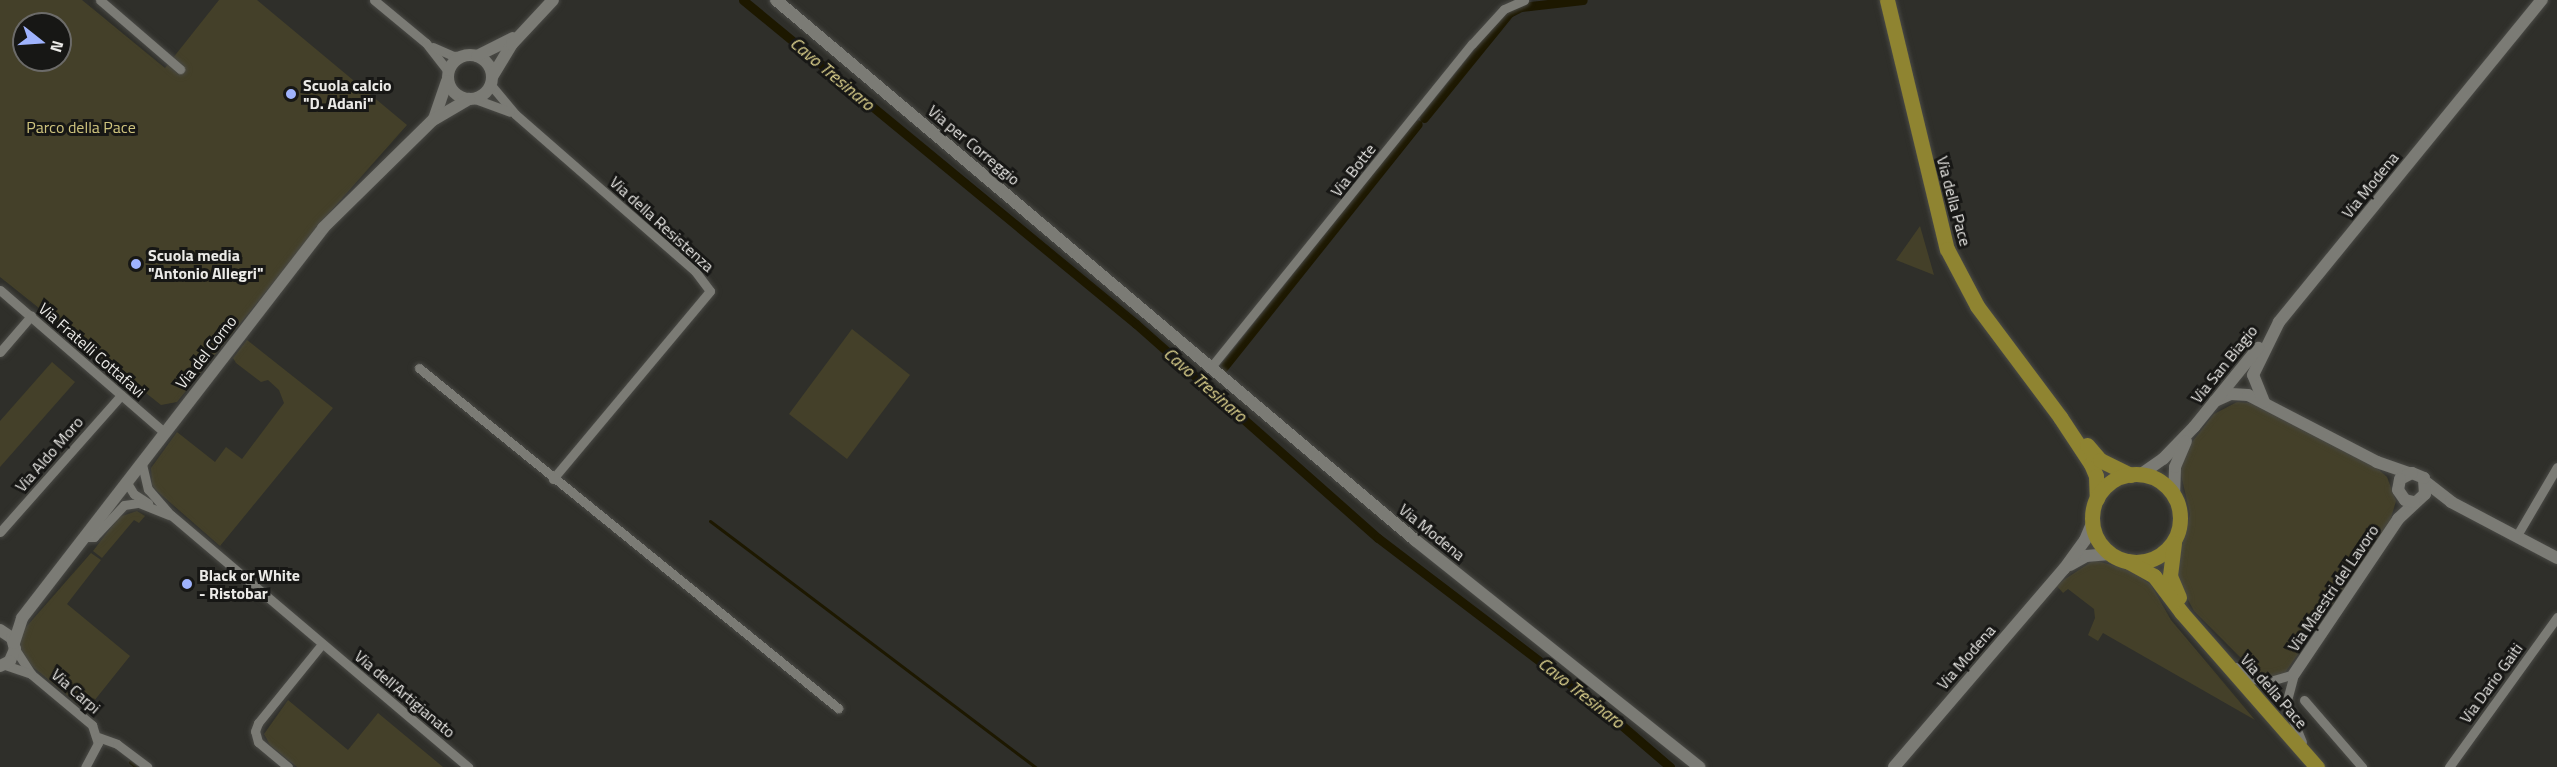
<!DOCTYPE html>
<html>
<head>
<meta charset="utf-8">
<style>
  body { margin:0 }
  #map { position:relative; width:2557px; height:767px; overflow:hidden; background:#2f2f2a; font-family:"Titillium Web",sans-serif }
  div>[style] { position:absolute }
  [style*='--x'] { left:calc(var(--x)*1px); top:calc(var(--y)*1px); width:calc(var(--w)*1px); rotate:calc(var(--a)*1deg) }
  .green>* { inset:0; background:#444029 }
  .stream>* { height:3px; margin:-1.5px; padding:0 1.5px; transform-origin:1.5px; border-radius:1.5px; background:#1d1800 }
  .canal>* { height:9px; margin:-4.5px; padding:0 4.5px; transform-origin:4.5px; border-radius:4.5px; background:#1d1800 }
  .roads { filter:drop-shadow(0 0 2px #4a4a46) drop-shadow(0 0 2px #4a4a46) }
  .minor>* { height:9px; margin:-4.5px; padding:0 4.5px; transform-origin:4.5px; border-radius:4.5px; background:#7b7b75 }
  .tertiary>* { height:12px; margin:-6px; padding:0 6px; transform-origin:6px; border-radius:6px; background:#7b7b75 }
  .tertiary>.ring { margin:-6px; padding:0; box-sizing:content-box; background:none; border:12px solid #7b7b75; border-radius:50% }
  .primary>* { height:15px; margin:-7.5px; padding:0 7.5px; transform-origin:7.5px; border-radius:7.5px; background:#8f8431 }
  .primary>.ring { margin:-7.5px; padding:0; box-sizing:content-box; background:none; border:15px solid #8f8431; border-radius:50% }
  .dots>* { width:16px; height:16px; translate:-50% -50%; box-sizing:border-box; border:3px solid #171715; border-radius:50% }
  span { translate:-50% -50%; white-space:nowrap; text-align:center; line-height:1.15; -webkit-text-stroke:6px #171715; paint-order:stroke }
  .poi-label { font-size:16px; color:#ebeae7; font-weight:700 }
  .left { translate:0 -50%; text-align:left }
  .park-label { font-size:16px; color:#cec37e }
  .street-label { font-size:16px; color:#ebeae7 }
  .water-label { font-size:18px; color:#ddd28d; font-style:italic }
  .north { position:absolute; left:12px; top:12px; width:60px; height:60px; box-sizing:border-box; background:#171715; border:2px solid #6c6b69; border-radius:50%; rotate:107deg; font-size:16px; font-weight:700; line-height:24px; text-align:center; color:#ebeae7 }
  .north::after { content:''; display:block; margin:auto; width:21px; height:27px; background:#9fb3fd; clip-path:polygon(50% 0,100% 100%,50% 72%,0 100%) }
</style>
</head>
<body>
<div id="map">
  <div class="green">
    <div style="clip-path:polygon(evenodd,0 0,82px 0,165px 68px,219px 0,257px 0,407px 125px,330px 212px,177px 402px,161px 405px,0 277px,0 0,24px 24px,60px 24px,60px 60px,24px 60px,24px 24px)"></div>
    <div style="clip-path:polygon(1920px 226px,1934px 275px,1896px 260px)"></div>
    <div style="clip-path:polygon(852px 329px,910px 375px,847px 459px,789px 414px)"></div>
    <div style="clip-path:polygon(247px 340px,333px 408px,220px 546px,157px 491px,152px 485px,151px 468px,177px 432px,215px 462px,226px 447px,242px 459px,284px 403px,279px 390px,268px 380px,261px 382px,236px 363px,233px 358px)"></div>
    <div style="clip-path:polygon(52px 362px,75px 382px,0 467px,0 421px)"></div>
    <div style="clip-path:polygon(2237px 402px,2250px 403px,2378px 469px,2387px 477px,2396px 501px,2389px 525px,2282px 677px,2265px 677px,2249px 666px,2194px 611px,2178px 581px,2178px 560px,2190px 514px,2180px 470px,2188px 447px,2214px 414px)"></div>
    <div style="clip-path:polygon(137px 511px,145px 516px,139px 523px,134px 520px,102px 558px,93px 551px,119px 517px)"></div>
    <div style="clip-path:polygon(91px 553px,101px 560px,67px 604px,130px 656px,86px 711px,26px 661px,21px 655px,19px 635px)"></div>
    <div style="clip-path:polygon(2094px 560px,2129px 570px,2151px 585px,2171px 620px,2255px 720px,2103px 633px,2098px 641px,2088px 635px,2095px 618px,2094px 609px,2068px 589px,2063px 593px,2056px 585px)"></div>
    <div style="clip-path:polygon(288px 700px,348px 750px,378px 713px,443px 767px,297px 767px,270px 745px,264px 734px)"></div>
  </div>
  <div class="stream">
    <div style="--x:710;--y:521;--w:408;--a:37.1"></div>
    <div style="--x:130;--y:762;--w:8;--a:40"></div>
  </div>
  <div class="canal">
    <div style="--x:743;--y:0;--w:509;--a:39.5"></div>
    <div style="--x:1136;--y:324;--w:323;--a:41.5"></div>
    <div style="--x:1378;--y:538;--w:285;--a:37.3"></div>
    <div style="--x:1605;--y:711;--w:86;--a:40.7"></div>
    <div style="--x:1424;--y:118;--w:135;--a:-51"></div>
    <div style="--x:1509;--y:13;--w:13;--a:-27"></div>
    <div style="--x:1521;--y:7;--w:62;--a:-6.4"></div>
    <div style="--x:1223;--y:368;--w:312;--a:-51.4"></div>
  </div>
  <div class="roads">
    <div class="minor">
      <div style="--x:100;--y:0;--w:106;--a:40.8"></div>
      <div style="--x:374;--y:0;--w:67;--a:39.6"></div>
      <div style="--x:426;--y:43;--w:36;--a:52"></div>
      <div style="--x:433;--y:47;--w:22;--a:24"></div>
      <div style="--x:453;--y:56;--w:13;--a:-4"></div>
      <div style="--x:490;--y:84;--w:39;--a:50"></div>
      <div style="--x:515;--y:114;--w:239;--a:41.1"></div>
      <div style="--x:695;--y:271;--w:25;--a:53"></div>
      <div style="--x:710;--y:291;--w:245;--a:129.9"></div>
      <div style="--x:475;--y:99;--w:37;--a:20"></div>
      <div style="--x:0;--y:290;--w:218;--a:40.9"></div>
      <div style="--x:0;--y:352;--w:48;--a:-49.3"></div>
      <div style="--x:1211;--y:367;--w:415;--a:-51.1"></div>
      <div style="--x:1472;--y:44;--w:47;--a:-47.6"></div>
      <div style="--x:1504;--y:9;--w:22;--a:-24"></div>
      <div style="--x:419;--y:368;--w:540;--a:39.06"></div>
      <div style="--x:142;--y:464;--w:26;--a:77"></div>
      <div style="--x:148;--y:489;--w:35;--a:49"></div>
      <div style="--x:171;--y:515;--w:390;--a:40.3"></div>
      <div style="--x:127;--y:483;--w:13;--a:58"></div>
      <div style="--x:134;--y:494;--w:17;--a:33"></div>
      <div style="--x:0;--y:532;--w:183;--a:-48.5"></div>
      <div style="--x:85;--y:537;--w:9;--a:0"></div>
      <div style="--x:94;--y:537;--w:44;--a:-46.8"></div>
      <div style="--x:124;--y:505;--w:15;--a:-8"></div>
      <div style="--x:139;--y:503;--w:32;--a:22"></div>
      <div style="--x:2516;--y:537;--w:81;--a:-59.6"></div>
      <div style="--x:15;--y:649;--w:30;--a:57"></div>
      <div style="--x:31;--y:674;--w:80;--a:39.9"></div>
      <div style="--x:92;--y:725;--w:19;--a:72"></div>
      <div style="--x:98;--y:743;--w:27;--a:118"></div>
      <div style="--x:5;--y:665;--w:28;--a:19"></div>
      <div style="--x:2236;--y:667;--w:22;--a:34"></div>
      <div style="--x:2254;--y:679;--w:16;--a:7"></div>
      <div style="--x:2270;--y:681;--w:25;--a:-16"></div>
      <div style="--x:2294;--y:674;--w:30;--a:105"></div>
      <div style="--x:2286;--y:703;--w:42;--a:67.7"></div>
      <div style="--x:2304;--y:700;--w:89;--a:49.1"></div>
      <div style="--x:98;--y:737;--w:20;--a:20"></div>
      <div style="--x:117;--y:744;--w:38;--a:37"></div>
      <div style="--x:288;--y:767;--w:39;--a:-140"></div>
      <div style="--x:258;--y:742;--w:11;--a:-105"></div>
      <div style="--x:255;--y:731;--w:9;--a:-69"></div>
      <div style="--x:258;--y:723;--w:102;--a:-51"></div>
      <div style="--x:2449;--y:767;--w:185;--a:-54.2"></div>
    </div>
    <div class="tertiary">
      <div style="--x:776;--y:0;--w:837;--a:40.2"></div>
      <div style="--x:1415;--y:540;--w:364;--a:38.6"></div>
      <div class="ring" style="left:448px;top:55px;width:32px;height:32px"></div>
      <div style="--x:477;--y:56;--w:40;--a:-26.6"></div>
      <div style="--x:492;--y:77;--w:39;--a:-59"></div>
      <div style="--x:512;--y:44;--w:60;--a:-47"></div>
      <div style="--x:434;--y:119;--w:40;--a:-71.1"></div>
      <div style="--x:2215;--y:401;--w:17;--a:-24"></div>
      <div style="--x:2231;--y:394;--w:17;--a:3"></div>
      <div style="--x:2248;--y:395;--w:145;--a:27.4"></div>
      <div style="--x:2377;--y:462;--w:34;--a:19"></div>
      <div style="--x:2264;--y:402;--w:29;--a:-112"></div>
      <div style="--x:2253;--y:375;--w:59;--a:-63.9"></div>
      <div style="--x:2279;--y:322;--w:416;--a:-50.8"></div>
      <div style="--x:2140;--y:475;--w:28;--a:-35"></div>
      <div style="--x:2163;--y:459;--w:45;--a:-45.9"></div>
      <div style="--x:2194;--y:427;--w:102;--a:-51"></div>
      <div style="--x:2427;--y:483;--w:31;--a:38"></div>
      <div style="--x:2451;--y:502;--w:120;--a:27.8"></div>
      <div style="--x:2174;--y:497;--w:30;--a:-88"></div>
      <div style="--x:2175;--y:467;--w:28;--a:-67"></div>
      <div style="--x:2070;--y:565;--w:18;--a:-29"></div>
      <div style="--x:2086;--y:556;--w:24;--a:-5"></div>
      <div style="--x:0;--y:630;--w:14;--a:34"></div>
      <div style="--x:12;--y:638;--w:11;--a:75"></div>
      <div style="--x:15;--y:649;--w:13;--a:113"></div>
      <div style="--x:10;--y:661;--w:11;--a:153"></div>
      <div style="--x:14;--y:643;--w:26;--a:-72"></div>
      <div style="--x:22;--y:618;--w:493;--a:-52.3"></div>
      <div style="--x:323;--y:228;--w:154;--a:-44.5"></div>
      <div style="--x:433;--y:120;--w:42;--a:-30.3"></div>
      <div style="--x:2294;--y:674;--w:187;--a:-56.1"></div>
      <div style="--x:2398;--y:519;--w:37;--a:-43"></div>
      <div style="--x:2425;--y:494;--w:16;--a:-94"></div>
      <div style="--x:2424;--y:478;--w:13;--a:-157"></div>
      <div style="--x:2412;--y:473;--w:13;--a:153"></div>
      <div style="--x:2400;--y:479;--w:11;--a:100"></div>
      <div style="--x:2398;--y:490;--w:12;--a:55"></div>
      <div style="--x:2405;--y:500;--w:9;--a:13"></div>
      <div style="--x:1894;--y:767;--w:261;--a:-49.4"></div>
      <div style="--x:2064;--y:569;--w:36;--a:-54"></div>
      <div style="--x:2085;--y:540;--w:21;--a:-67"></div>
    </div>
    <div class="primary">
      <div style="--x:1887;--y:0;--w:256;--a:76.5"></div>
      <div style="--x:1947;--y:249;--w:64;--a:62.2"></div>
      <div style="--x:1977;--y:306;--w:139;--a:53.2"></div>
      <div style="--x:2060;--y:417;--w:56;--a:56.6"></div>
      <div style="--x:2091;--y:464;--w:13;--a:67"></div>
      <div style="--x:2096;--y:476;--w:23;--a:88"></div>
      <div style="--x:2087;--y:445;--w:20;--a:49"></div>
      <div style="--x:2100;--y:460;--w:34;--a:26"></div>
      <div class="ring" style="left:2092px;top:474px;width:73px;height:73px"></div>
      <div style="--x:2174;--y:543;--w:33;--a:97"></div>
      <div style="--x:2170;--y:576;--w:23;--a:67"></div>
      <div style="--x:2127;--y:561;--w:31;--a:29"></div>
      <div style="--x:2154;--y:576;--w:46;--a:52.9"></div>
      <div style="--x:2182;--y:613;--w:205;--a:48.8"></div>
    </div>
  </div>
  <div class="dots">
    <div style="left:291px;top:94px;background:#9fb3fd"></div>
    <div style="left:136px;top:264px;background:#9fb3fd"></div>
    <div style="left:187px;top:584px;background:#9fb3fd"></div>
  </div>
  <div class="poi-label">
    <span class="left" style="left:303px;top:94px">Scuola calcio<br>"D. Adani"</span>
    <span class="left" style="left:148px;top:264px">Scuola media<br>"Antonio Allegri"</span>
    <span class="left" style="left:199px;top:584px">Black or White<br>- Ristobar</span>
  </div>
  <div class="park-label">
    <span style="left:81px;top:127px">Parco della Pace</span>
  </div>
  <div class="street-label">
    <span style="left:974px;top:145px;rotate:40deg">Via per Correggio</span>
    <span style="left:1353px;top:170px;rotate:-52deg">Via Botte</span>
    <span style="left:2370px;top:185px;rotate:-51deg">Via Modena</span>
    <span style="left:1954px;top:201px;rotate:75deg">Via della Pace</span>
    <span style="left:662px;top:224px;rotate:42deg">Via della Resistenza</span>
    <span style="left:92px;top:350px;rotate:41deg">Via Fratelli Cottafavi</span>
    <span style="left:206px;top:352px;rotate:-52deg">Via del Corno</span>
    <span style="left:2224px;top:364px;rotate:-51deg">Via San Biagio</span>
    <span style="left:49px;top:454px;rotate:-49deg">Via Aldo Moro</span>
    <span style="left:1432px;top:532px;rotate:39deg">Via Modena</span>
    <span style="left:2333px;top:588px;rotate:-56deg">Via Maestri del Lavoro</span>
    <span style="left:1966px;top:657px;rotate:-49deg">Via Modena</span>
    <span style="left:2491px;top:683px;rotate:-54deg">Via Dario Gaiti</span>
    <span style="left:76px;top:691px;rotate:41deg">Via Carpi</span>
    <span style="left:2274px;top:691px;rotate:49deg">Via della Pace</span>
    <span style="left:405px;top:694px;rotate:40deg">Via dell'Artigianato</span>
  </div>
  <div class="water-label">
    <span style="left:832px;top:74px;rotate:40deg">Cavo Tresinaro</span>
    <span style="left:1205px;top:385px;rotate:41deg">Cavo Tresinaro</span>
    <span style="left:1581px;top:693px;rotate:38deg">Cavo Tresinaro</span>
  </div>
  <div class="north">N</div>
</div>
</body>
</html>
